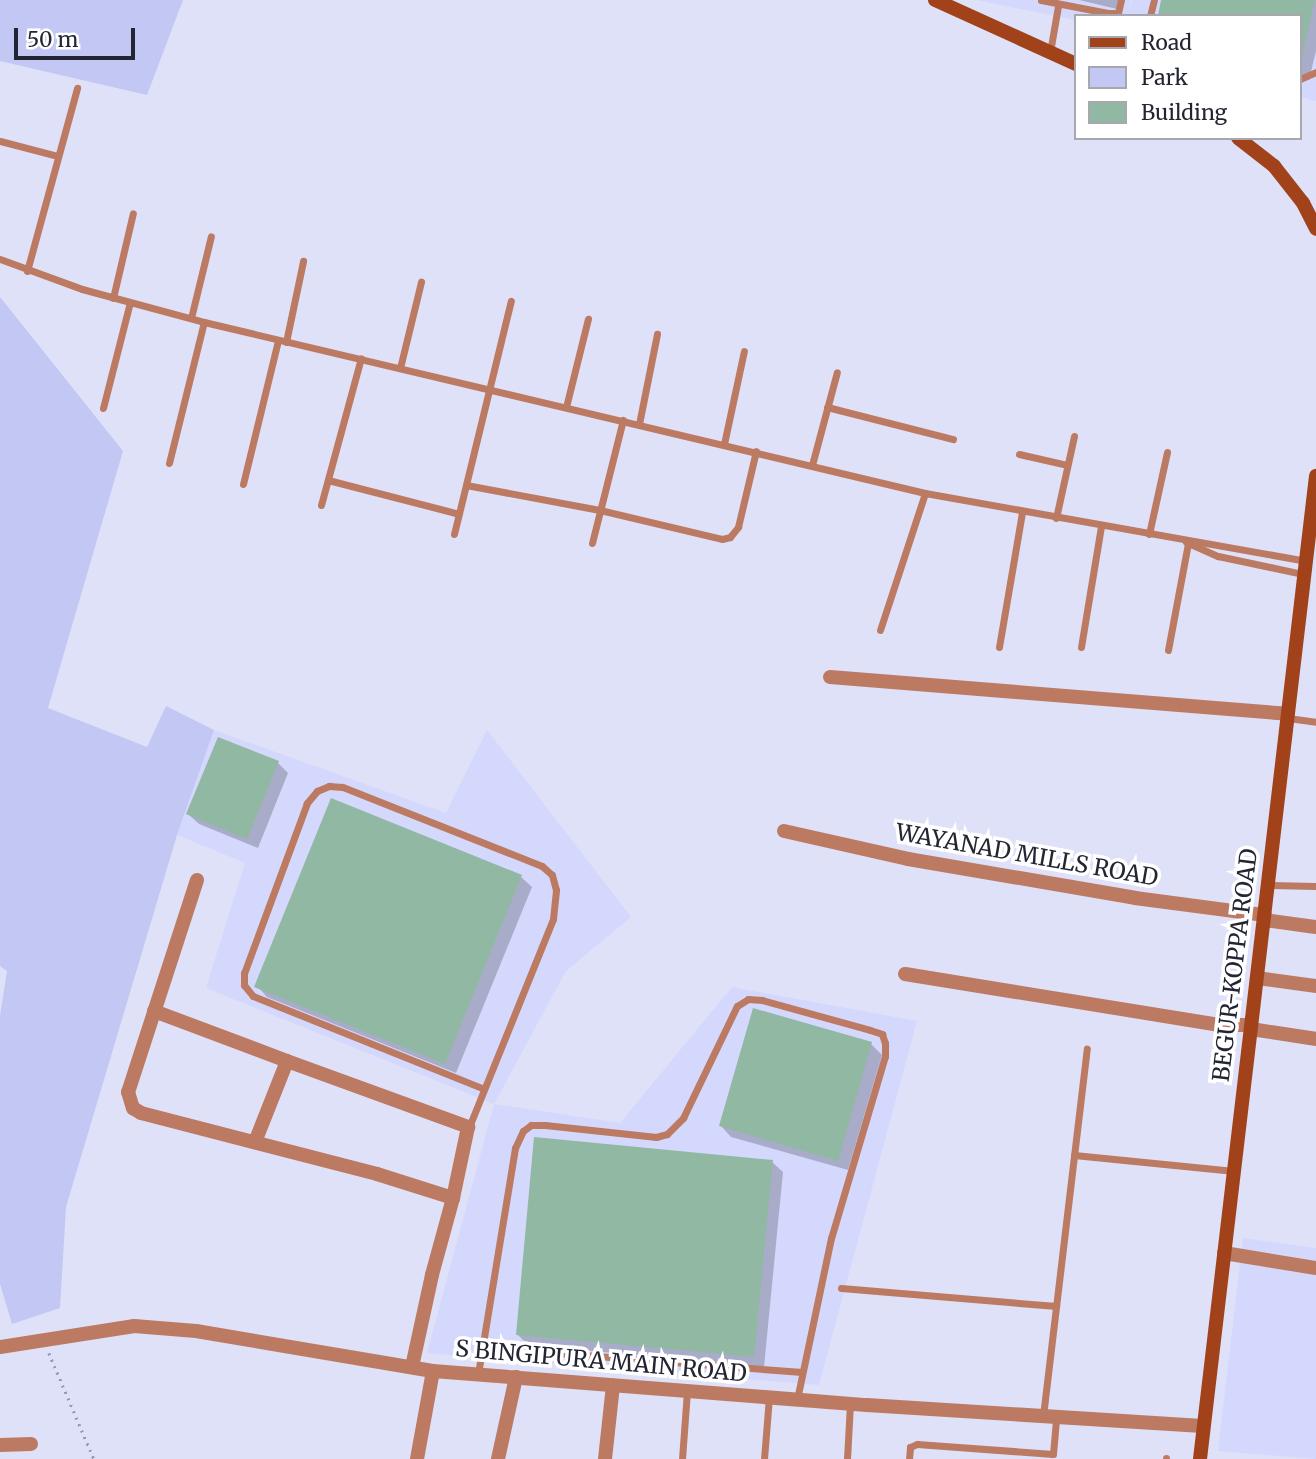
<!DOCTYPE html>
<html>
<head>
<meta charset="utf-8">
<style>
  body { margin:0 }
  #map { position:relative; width:1316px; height:1459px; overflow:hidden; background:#dfe1f9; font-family:Merriweather,serif }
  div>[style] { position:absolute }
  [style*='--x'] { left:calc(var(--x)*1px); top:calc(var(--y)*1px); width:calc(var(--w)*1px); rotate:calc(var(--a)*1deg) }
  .built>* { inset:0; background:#d4d8fc }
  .green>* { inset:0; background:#c3c7f4 }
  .shadow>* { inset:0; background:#0003 }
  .building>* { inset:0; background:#90b8a2 }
  .path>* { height:2.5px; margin-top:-1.25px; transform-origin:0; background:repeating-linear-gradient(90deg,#9799ae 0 2px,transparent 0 7px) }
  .service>* { height:7px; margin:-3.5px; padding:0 3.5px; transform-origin:3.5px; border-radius:3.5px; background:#bc7a62 }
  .minor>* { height:14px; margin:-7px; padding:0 7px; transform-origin:7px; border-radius:7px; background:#bc7a62 }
  .tertiary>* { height:14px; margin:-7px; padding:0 7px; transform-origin:7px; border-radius:7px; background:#bc7a62 }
  .secondary>* { height:14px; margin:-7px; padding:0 7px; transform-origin:7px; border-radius:7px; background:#a2421b }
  span { translate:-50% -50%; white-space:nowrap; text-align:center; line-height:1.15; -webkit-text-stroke:7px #fff; paint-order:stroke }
  .street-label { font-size:23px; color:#232533 }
  .legend { position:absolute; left:1074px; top:14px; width:228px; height:126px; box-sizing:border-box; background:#fff; border:2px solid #a7a8ad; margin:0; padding:9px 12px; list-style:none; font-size:21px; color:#232533 }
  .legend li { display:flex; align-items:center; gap:14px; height:35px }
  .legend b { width:35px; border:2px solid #a7a8ad }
  .scale { position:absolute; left:14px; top:28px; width:121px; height:32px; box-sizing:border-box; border:4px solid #232533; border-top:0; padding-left:9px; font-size:21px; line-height:24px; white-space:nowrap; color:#232533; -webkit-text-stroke:5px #fff; paint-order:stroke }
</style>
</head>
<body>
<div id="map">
  <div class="built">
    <div style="clip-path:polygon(976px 0,1131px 0,1129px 10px,1132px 0,1316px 0,1316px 101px,1300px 97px,1300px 16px,1076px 16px,1076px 20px)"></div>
    <div style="clip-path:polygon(214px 730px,446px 813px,487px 730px,631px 917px,566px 971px,494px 1104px,620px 1123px,732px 987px,917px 1021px,819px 1385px,427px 1353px,494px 1104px,206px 988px,245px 863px,177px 835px)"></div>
    <div style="clip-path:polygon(1243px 1238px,1316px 1248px,1316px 1459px,1218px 1451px)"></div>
  </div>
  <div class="green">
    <div style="clip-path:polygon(0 0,183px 0,147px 95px,0 61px)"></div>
    <div style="clip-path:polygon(0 297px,123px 451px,48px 708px,147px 747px,166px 706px,214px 730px,177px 835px,66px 1207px,60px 1308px,12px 1324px,0 1284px,0 1016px,7px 971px,0 966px)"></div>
  </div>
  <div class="shadow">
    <div style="clip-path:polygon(1079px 0,1120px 0,1117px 9px)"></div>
    <div style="clip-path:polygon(1163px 0,1316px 0,1316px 51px,1309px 80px,1300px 78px,1300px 16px)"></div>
    <div style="clip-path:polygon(278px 763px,288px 773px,258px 848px,199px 824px,188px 814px)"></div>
    <div style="clip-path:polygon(521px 877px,532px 887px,456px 1073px,267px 997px,257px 986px)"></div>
    <div style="clip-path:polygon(754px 1010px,871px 1044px,882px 1055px,848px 1170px,731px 1137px,721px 1126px)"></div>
    <div style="clip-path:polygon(772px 1162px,783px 1172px,764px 1367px,528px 1345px,517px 1334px)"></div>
  </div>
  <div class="building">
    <div style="clip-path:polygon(1161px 0,1315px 0,1301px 61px,1300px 16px,1158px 16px)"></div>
    <div style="clip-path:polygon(218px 737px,279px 761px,247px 839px,186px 814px)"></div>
    <div style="clip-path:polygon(331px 798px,522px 875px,445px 1064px,254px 987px)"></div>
    <div style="clip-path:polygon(753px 1008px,872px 1042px,838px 1161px,719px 1126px)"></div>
    <div style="clip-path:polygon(534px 1137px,773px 1160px,754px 1357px,516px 1335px)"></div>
  </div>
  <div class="path">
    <div style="--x:49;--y:1353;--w:115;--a:67"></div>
  </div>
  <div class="service">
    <div style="--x:1041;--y:0;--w:68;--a:11"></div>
    <div style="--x:1108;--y:13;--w:10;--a:0"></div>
    <div style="--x:1118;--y:13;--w:13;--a:-77"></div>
    <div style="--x:1150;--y:16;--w:16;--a:-76"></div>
    <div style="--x:1050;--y:52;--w:47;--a:-80.1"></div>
    <div style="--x:1300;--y:79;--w:17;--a:-24"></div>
    <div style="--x:0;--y:141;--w:60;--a:14.5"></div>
    <div style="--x:0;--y:259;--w:87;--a:20.1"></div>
    <div style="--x:82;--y:289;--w:126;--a:15.1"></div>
    <div style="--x:204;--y:322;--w:741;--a:13.34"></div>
    <div style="--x:925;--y:493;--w:386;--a:10.1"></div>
    <div style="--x:27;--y:271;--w:190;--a:-74.7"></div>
    <div style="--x:113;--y:298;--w:87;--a:-76.8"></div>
    <div style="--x:191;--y:318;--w:84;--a:-76.3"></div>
    <div style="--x:286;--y:342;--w:83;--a:-78.1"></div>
    <div style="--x:400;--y:368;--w:89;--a:-76.3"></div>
    <div style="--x:566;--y:407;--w:91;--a:-76"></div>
    <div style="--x:827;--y:407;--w:130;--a:14.3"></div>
    <div style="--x:103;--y:408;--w:109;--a:-75.7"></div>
    <div style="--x:639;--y:424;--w:92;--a:-78.7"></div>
    <div style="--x:724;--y:444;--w:95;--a:-77.9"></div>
    <div style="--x:1019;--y:454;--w:49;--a:12.9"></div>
    <div style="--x:169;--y:463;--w:145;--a:-76.1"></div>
    <div style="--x:812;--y:465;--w:96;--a:-75"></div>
    <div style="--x:328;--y:480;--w:135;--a:14.5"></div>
    <div style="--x:243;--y:484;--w:148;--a:-76.3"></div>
    <div style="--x:466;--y:485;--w:136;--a:10.6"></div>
    <div style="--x:600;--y:510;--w:125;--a:13.4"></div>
    <div style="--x:722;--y:539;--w:8;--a:-14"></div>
    <div style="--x:730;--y:537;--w:13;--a:-51"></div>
    <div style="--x:738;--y:527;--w:78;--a:-76.7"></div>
    <div style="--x:321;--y:505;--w:152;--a:-74.8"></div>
    <div style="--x:1056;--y:518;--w:84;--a:-77.6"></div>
    <div style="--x:454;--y:534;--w:240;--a:-76.3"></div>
    <div style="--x:1149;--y:534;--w:84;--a:-77.6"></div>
    <div style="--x:1186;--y:542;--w:35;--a:24"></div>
    <div style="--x:1218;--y:556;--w:87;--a:12"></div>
    <div style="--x:592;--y:543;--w:127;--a:-75.9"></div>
    <div style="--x:880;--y:630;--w:144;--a:-71.8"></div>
    <div style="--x:999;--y:647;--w:137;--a:-80.3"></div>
    <div style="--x:1081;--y:647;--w:123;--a:-80.6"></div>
    <div style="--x:1168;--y:650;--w:109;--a:-79.4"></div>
    <div style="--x:1288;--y:718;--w:28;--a:8"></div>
    <div style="--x:1268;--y:885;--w:48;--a:1.2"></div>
    <div style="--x:469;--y:1127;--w:224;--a:-68"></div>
    <div style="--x:553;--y:919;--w:29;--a:-84"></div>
    <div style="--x:556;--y:890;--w:16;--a:-105"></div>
    <div style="--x:552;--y:875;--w:13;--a:-138"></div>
    <div style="--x:542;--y:866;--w:215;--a:-158.4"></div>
    <div style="--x:342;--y:787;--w:13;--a:-176"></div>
    <div style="--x:329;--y:786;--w:13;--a:157"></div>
    <div style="--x:317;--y:791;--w:16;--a:130"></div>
    <div style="--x:307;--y:803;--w:181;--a:110.3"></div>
    <div style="--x:244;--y:973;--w:12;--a:90"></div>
    <div style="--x:244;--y:985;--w:14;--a:51"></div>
    <div style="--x:253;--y:996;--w:249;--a:21.9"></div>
    <div style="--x:1074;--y:1155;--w:161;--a:5.7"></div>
    <div style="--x:841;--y:1288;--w:216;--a:4.8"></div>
    <div style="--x:483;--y:1347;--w:320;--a:4.5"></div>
    <div style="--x:478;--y:1374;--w:229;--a:-80.7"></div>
    <div style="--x:515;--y:1148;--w:19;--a:-65"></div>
    <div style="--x:523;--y:1131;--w:10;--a:-37"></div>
    <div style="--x:531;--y:1125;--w:14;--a:0"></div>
    <div style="--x:545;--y:1125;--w:112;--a:6.2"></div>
    <div style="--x:656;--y:1137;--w:11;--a:-15"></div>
    <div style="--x:667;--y:1134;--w:23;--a:-45"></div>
    <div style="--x:683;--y:1118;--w:124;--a:-64.3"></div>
    <div style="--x:737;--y:1006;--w:13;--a:-32"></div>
    <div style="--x:748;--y:999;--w:14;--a:4"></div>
    <div style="--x:762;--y:1000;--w:112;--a:15.5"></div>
    <div style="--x:870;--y:1030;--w:13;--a:18"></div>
    <div style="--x:882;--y:1034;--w:9;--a:72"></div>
    <div style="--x:885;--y:1043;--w:13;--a:90"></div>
    <div style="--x:885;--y:1056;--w:190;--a:106.5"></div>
    <div style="--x:831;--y:1238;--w:165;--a:101.9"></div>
    <div style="--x:1043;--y:1416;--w:370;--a:-83.2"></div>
    <div style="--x:682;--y:1459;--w:68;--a:-85.8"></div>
    <div style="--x:764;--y:1459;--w:62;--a:-85.4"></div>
    <div style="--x:847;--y:1459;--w:55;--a:-86.9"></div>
    <div style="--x:909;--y:1459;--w:12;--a:-85"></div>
    <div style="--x:910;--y:1447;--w:8;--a:-23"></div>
    <div style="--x:917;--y:1444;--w:136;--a:4.2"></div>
    <div style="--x:1053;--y:1454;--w:37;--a:-85"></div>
    <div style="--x:1166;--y:1459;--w:1;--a:-90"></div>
  </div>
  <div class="minor">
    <div style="--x:830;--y:677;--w:459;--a:4.6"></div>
    <div style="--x:784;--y:831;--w:127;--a:12.7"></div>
    <div style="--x:908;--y:859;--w:230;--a:9.7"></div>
    <div style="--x:1135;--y:898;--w:131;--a:7.5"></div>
    <div style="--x:197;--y:880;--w:223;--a:108"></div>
    <div style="--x:128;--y:1092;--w:17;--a:73"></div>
    <div style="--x:133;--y:1108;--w:9;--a:32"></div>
    <div style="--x:141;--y:1113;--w:244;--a:14.5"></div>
    <div style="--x:377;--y:1174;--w:80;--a:17.5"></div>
    <div style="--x:453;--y:1198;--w:80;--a:105.3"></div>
    <div style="--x:432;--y:1275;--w:94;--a:102.3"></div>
    <div style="--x:1264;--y:920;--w:52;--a:7.7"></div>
    <div style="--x:905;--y:974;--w:319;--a:9.2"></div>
    <div style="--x:1220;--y:1025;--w:31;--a:0"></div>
    <div style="--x:1257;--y:978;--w:60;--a:7.7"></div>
    <div style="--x:154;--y:1011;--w:142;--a:20.6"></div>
    <div style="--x:1251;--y:1029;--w:66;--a:8.7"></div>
    <div style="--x:255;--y:1142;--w:87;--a:-68.4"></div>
    <div style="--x:287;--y:1061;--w:193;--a:20"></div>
    <div style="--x:468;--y:1127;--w:73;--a:101.9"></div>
    <div style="--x:1224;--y:1253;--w:93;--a:9.3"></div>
    <div style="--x:0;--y:1445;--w:31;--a:-2"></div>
    <div style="--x:417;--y:1459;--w:89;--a:-79.7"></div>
    <div style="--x:498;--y:1459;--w:84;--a:-77.6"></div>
    <div style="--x:605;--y:1459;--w:74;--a:-83.8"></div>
  </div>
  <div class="tertiary">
    <div style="--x:0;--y:1347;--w:136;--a:-8.9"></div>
    <div style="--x:134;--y:1326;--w:62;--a:4.6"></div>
    <div style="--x:196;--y:1331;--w:240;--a:9.6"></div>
    <div style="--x:433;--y:1371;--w:435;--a:4.5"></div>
    <div style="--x:867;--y:1405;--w:336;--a:3.6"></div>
  </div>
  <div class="secondary">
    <div style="--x:935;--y:0;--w:155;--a:24.4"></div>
    <div style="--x:1238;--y:138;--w:46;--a:37.9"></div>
    <div style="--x:1274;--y:166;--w:47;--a:51.9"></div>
    <div style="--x:1303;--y:203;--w:29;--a:63"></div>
    <div style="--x:1200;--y:1459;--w:990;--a:-83.27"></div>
  </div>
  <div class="street-label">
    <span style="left:1027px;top:855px;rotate:10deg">WAYANAD MILLS ROAD</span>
    <span style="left:1235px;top:965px;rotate:-83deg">BEGUR-KOPPA ROAD</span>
    <span style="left:601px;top:1361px;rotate:5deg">S BINGIPURA MAIN ROAD</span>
  </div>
  <ul class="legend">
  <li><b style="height:9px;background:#a2421b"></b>Road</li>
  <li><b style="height:19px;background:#c3c7f4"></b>Park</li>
  <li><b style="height:19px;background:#90b8a2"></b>Building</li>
  </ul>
  <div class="scale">50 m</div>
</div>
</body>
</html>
